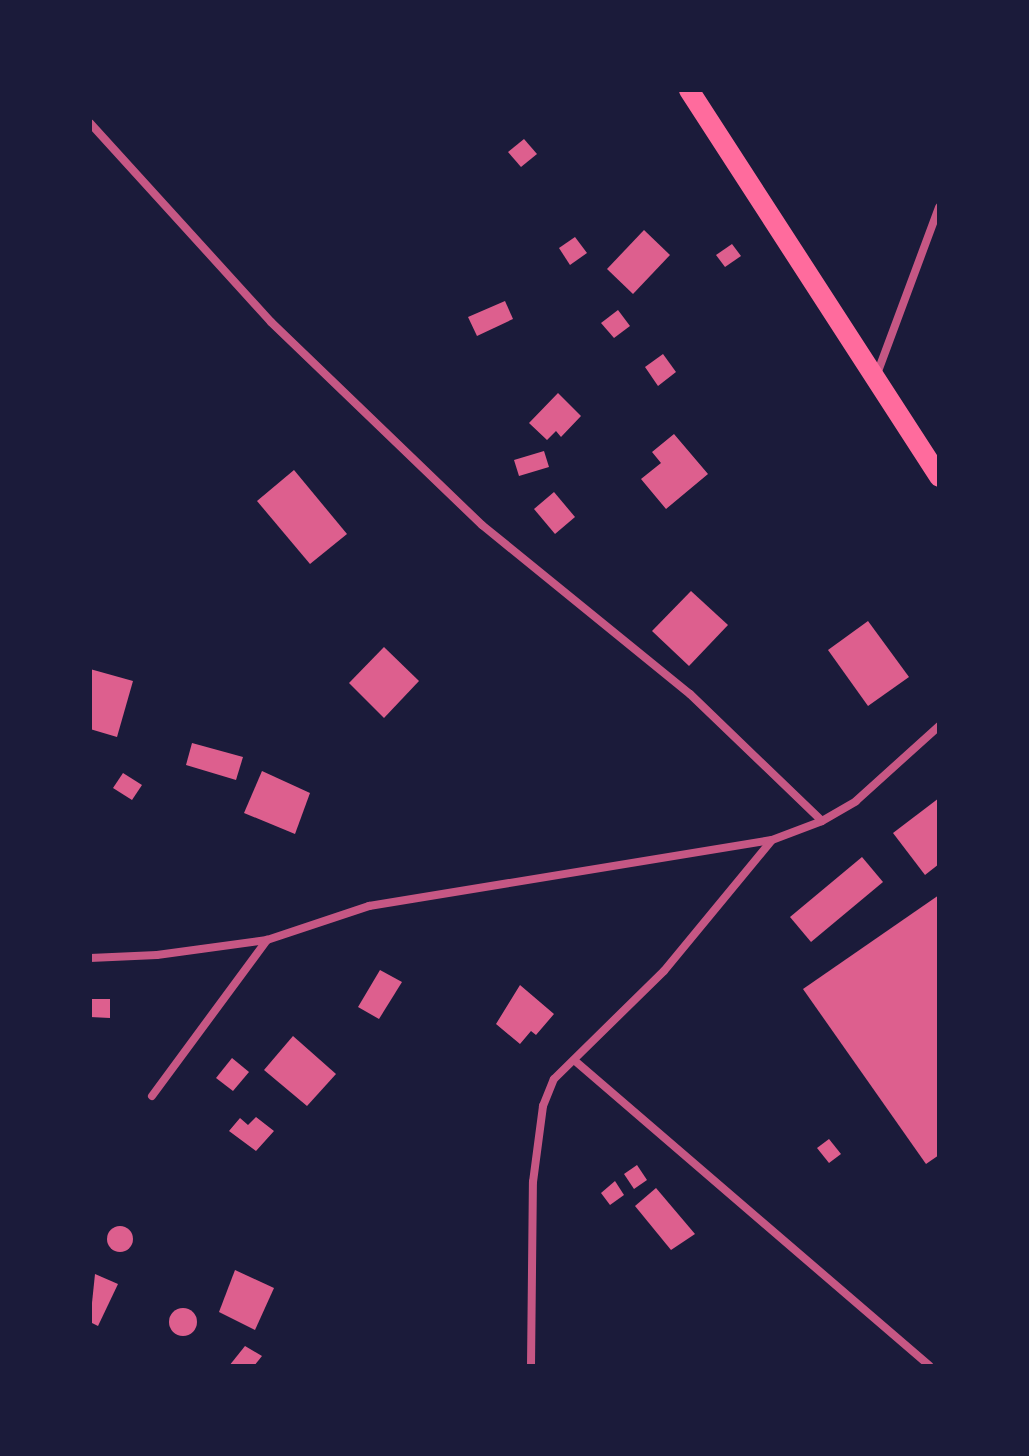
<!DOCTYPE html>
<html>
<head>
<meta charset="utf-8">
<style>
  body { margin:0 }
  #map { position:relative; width:1029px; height:1456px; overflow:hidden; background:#1b1b3a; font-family:"Alegreya Sans",sans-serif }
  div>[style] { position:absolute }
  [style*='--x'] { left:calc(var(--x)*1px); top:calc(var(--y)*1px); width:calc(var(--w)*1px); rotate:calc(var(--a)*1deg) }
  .building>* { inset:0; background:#dd5f8e }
  .round { border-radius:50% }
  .minor>* { height:8px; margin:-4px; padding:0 4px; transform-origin:4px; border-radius:4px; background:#c65784 }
  .primary>* { height:20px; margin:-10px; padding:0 10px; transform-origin:10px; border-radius:10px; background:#ff6b9d }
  span { translate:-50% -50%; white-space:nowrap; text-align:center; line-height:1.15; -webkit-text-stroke:6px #1b1b3a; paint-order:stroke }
  .frame { position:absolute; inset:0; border:92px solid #1b1b3a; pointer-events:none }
</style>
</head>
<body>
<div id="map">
  <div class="building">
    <div style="clip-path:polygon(524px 139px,537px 154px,521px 167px,508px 152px)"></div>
    <div style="clip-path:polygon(644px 230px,670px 255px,633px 294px,607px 269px)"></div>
    <div style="clip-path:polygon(575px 237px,587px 253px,570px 265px,559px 248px)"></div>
    <div style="clip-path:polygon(732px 244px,741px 256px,725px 267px,716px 255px)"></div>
    <div style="clip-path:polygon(505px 301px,513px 319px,477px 336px,468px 317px)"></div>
    <div style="clip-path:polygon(618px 310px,630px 326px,614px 338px,601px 323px)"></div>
    <div style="clip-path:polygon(663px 354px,676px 372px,658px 386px,645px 367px)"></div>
    <div style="clip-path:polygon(558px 393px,581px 416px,561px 437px,556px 431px,547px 440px,529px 423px)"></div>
    <div style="clip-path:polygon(674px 434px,708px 474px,666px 509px,641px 479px,661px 463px,652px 452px)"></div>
    <div style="clip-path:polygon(544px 451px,549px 467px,519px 476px,514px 460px)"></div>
    <div style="clip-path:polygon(294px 470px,347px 534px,310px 564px,257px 501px)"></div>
    <div style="clip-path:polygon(554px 492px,575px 517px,555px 534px,534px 509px)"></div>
    <div style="clip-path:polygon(691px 591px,728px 625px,689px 666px,652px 631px)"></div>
    <div style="clip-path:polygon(868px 621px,909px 677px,868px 706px,828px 650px)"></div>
    <div style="clip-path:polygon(384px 647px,419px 681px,384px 718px,349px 683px)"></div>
    <div style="clip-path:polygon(90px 669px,133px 681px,117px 737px,90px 729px)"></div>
    <div style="clip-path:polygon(192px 743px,243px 757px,236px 780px,186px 765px)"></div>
    <div style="clip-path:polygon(262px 771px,310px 793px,295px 834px,244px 813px)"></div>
    <div style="clip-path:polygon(123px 773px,142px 785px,132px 800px,113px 788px)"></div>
    <div style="clip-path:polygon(939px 798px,939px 864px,925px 875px,893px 833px)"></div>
    <div style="clip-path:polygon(862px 857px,883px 882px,811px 942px,790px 917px)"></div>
    <div style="clip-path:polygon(939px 895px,939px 1155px,926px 1164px,803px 989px)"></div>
    <div style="clip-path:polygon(380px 970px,402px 982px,379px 1019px,358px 1007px)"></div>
    <div style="clip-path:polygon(520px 985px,554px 1014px,536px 1035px,531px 1031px,520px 1044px,496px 1024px)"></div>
    <div style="clip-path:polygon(90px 999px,110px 999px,110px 1018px,90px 1017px)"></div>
    <div style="clip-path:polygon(293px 1036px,336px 1074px,307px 1106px,264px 1070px)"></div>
    <div style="clip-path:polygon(232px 1058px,249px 1072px,233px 1091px,216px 1078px)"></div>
    <div style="clip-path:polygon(256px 1117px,274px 1131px,256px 1151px,229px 1131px,240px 1118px,248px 1125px)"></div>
    <div style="clip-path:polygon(829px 1139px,841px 1154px,829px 1163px,817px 1148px)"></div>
    <div style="clip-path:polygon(637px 1165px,647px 1180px,634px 1189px,624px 1174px)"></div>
    <div style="clip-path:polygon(615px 1181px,624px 1195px,610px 1205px,601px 1193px)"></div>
    <div style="clip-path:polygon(656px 1188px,695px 1234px,671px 1250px,635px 1206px)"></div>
    <div class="round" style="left:107px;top:1226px;width:26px;height:26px"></div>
    <div style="clip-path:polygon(235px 1270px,274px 1288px,255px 1330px,219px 1312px)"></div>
    <div style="clip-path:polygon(95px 1274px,118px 1284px,98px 1326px,90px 1322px)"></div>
    <div class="round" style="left:169px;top:1308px;width:28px;height:28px"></div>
    <div style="clip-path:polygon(245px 1346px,262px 1356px,254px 1366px,229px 1366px)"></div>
  </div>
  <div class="minor">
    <div style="--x:90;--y:123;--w:269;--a:47.7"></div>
    <div style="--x:271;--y:322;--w:293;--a:43.9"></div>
    <div style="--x:482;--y:525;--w:268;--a:39.1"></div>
    <div style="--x:690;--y:694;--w:183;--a:43.9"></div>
    <div style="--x:877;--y:374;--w:178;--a:-69.6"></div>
    <div style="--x:90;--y:958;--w:67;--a:-2.6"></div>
    <div style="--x:157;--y:955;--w:111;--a:-7.8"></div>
    <div style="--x:267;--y:940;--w:108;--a:-18.4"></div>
    <div style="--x:369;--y:906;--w:408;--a:-9.3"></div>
    <div style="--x:772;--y:840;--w:53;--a:-20.8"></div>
    <div style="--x:822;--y:821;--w:39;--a:-30"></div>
    <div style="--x:856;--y:801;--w:112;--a:-42.1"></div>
    <div style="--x:574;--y:1060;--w:469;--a:40.7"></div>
    <div style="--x:152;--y:1096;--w:194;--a:-53.6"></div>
    <div style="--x:531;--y:1366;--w:184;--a:-89.4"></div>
    <div style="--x:533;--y:1182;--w:77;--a:-82.5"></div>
    <div style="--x:543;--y:1106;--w:29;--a:-68"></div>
    <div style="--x:554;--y:1079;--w:154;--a:-44.5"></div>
    <div style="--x:664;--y:971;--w:168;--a:-50.5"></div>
  </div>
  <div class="primary">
    <div style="--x:689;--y:90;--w:461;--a:57.1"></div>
  </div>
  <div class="frame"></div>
</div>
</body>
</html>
